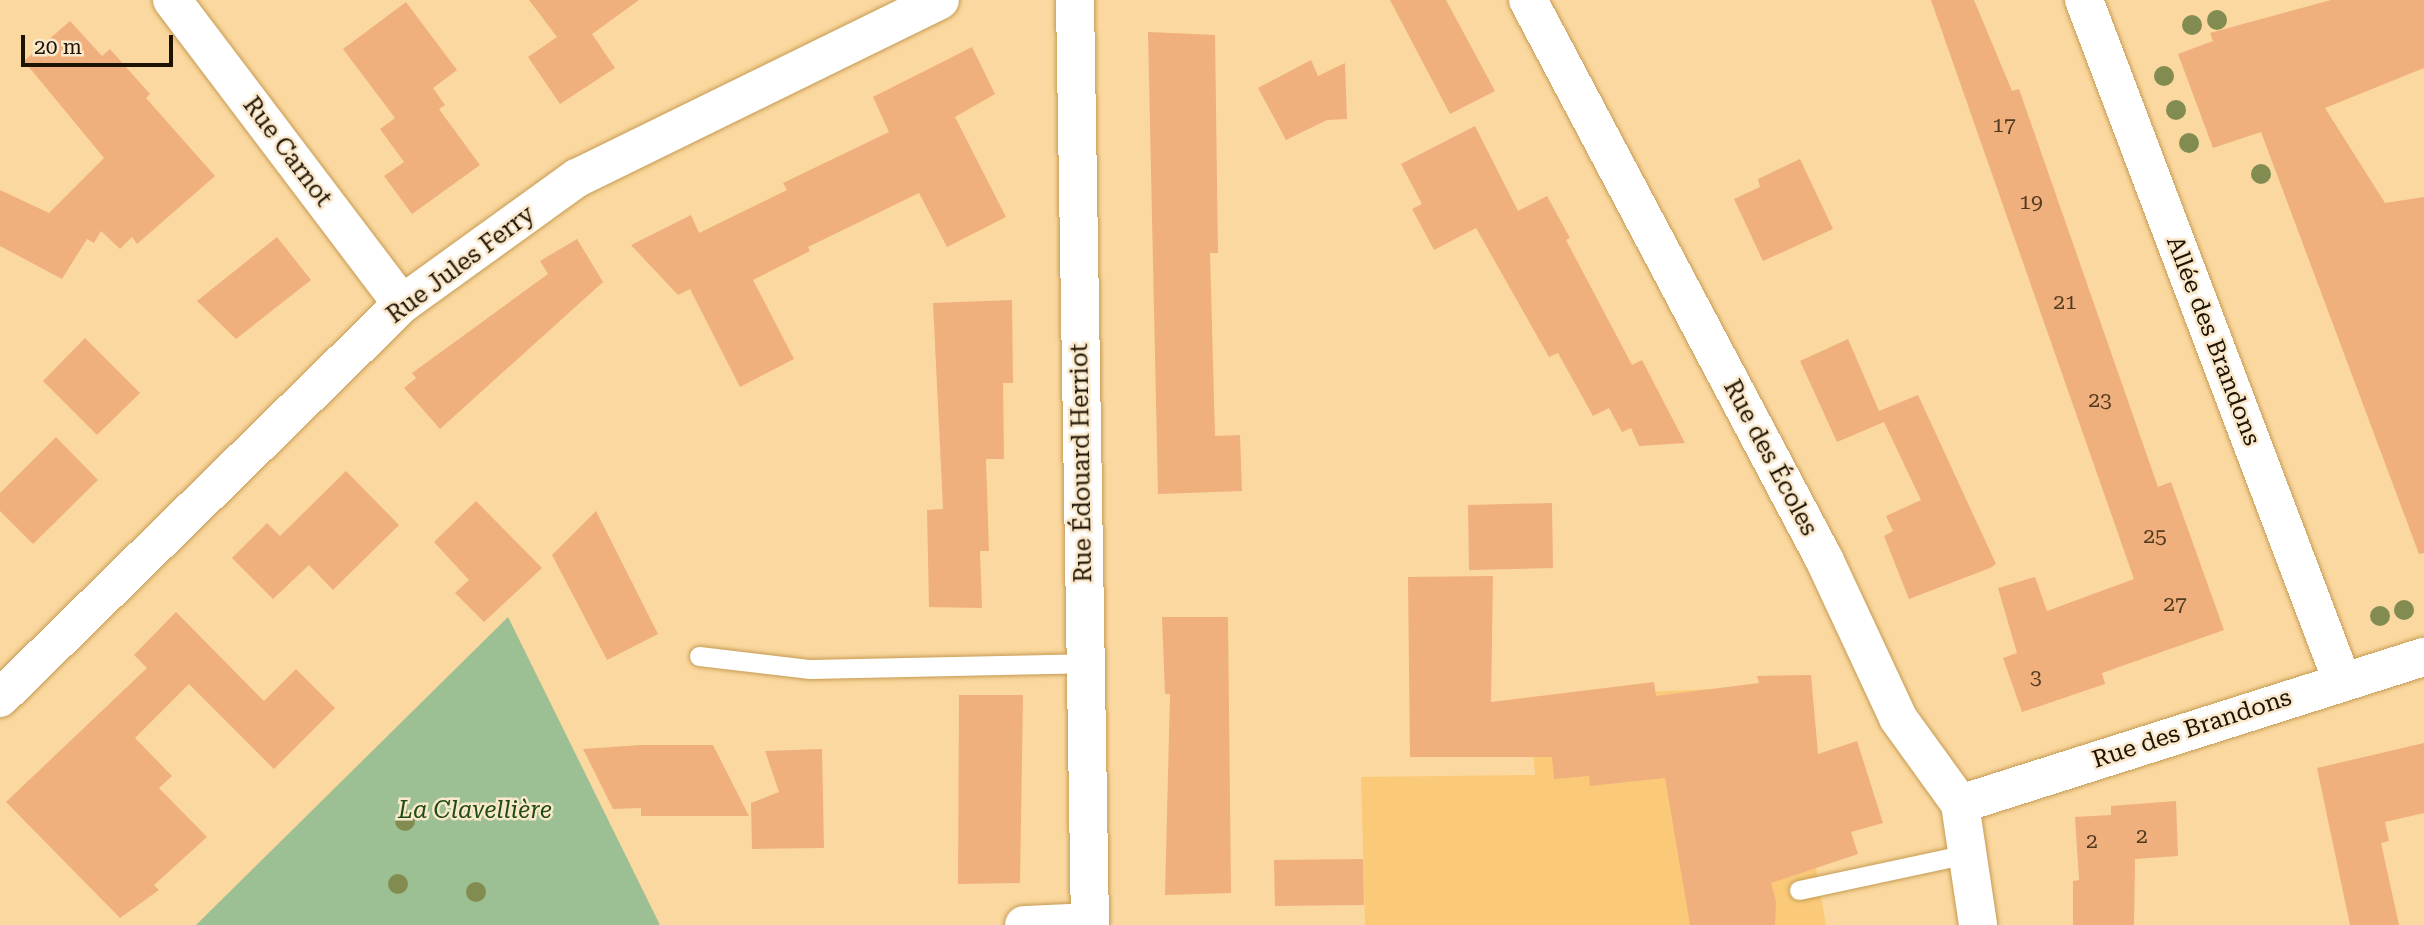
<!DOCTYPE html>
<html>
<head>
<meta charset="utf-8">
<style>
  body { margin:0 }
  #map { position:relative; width:2424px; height:925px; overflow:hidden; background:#fbd89f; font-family:"Roboto Serif",serif }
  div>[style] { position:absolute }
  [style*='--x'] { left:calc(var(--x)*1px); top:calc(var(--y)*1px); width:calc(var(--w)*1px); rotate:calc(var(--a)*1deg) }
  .built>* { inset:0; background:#faca79 }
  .green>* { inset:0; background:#9cc093 }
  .building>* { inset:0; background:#efb07d }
  .roads { filter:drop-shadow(0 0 2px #c59b53) drop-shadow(0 0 2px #c59b53) }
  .service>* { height:19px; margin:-9.5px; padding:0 9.5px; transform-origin:9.5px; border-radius:9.5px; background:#fff }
  .minor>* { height:38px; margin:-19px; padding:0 19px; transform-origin:19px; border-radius:19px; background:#fff }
  .trees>* { width:20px; height:20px; margin:-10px; border-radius:50%; background:#828c51 }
  span { translate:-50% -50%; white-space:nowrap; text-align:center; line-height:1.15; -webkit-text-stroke:5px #f9e8cc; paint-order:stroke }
  .number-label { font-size:21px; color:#523a1f }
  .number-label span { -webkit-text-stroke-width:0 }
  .street-label { font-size:24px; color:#1e1200 }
  .park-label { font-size:24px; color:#1f4d11; font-style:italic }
  .scale { position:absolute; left:21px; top:35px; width:152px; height:32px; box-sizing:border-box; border:4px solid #1e1200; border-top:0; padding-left:9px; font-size:21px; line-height:24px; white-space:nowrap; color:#1e1200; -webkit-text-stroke:5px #f9e8cc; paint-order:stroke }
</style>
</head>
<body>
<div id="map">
  <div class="built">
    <div style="clip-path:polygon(1760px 687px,1816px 868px,1826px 925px,1365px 925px,1361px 777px,1535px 775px,1529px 697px)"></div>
  </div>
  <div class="green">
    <div style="clip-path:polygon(508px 617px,660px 925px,196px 925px)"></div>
  </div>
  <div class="building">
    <div style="clip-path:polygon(529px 0,639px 0,592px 34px,615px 68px,560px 104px,528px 57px,557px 37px)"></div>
    <div style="clip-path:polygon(1390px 0,1446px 0,1495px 91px,1450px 114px)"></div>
    <div style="clip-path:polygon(1931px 0,1974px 0,2012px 91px,2019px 89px,2158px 487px,2171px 482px,2224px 630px,2102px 673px,2105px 684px,2022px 712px,2003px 658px,2017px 653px,1998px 588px,2035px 577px,2047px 611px,2134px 579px)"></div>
    <div style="clip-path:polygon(2331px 0,2424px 0,2424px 68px,2325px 108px,2385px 203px,2424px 197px,2424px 553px,2419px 554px,2261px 132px,2213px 148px,2178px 54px,2213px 41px,2210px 33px)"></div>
    <div style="clip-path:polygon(406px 2px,457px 70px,433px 88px,445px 105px,439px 109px,480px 165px,412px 214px,384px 176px,404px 162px,380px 129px,395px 118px,343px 49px)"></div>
    <div style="clip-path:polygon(70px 21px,102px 56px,110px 49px,150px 94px,146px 98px,215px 176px,137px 244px,132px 237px,120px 249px,101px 231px,94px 243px,87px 239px,62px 279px,0 246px,0 190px,49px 213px,104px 158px,24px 61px)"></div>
    <div style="clip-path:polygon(1148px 32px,1215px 35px,1218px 253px,1210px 253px,1215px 436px,1240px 435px,1242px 491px,1158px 494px)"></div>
    <div style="clip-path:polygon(972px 47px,995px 94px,955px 117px,1006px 217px,947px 247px,919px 193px,808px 247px,810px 251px,753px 280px,794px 359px,740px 387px,690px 289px,678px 295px,631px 245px,691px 215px,699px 233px,787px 190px,783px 183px,889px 132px,873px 97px)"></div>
    <div style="clip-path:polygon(1311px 60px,1318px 76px,1345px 63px,1347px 119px,1327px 120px,1286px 140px,1258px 88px)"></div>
    <div style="clip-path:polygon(1475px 126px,1518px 211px,1547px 196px,1570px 238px,1566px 240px,1632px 365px,1642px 360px,1685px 443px,1639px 446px,1631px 428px,1622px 432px,1609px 408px,1593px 416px,1558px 353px,1549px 357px,1476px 228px,1434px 250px,1412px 209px,1422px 204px,1401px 164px)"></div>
    <div style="clip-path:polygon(1800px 159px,1833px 229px,1763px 261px,1734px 199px,1760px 187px,1758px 179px)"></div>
    <div style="clip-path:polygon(277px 237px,311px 280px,236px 339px,197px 301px)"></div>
    <div style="clip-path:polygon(577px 239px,603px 282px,440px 429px,404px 388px,416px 378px,412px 373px,548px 274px,540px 261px)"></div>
    <div style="clip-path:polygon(1012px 300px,1013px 383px,1003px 383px,1004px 459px,986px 459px,989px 551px,980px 551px,982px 608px,929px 607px,927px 510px,943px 509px,933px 303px)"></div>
    <div style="clip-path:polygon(85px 338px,140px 393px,97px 435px,43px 381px)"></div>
    <div style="clip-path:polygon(1848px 339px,1879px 411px,1918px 395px,1996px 564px,1990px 568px,1909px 599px,1884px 536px,1893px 531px,1886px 516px,1921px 500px,1884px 422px,1837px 442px,1800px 361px)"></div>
    <div style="clip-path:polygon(56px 437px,98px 480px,33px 544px,0 511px,0 493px)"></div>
    <div style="clip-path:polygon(346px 471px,399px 525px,333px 590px,309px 565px,273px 599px,232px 558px,267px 523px,280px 536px)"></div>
    <div style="clip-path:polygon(476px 501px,542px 568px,484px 622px,455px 593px,469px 580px,434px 542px)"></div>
    <div style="clip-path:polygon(1552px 503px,1553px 568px,1469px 570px,1468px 505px)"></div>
    <div style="clip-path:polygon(596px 511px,658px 634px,607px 660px,552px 555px)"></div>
    <div style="clip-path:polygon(1493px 576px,1491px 702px,1654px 682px,1656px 696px,1759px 683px,1757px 676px,1811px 675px,1818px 754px,1857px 741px,1883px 823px,1851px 832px,1858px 854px,1771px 883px,1776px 901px,1775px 925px,1690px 925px,1665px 778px,1590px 786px,1589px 776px,1554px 779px,1552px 757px,1410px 757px,1408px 577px)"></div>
    <div style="clip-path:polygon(176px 612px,264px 701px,296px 669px,335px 708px,274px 769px,189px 684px,135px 738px,172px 776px,159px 788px,207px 837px,154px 885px,159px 890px,120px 918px,6px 802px,147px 668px,134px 655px)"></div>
    <div style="clip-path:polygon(1162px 617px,1228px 617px,1231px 893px,1165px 895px,1170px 694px,1165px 694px)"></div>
    <div style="clip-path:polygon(959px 695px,1023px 695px,1020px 883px,958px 884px)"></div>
    <div style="clip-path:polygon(2424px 743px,2424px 813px,2385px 822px,2389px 841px,2381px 843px,2399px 925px,2350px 925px,2317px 768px)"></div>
    <div style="clip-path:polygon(640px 745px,713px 745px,749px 816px,641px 816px,641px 808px,613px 809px,583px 749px)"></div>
    <div style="clip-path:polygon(822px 749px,824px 848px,752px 849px,751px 803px,779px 792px,765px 751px)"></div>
    <div style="clip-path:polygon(2176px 801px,2178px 856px,2135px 859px,2134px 925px,2073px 925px,2073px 881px,2079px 880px,2075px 817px,2111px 815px,2111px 806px)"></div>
    <div style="clip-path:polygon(1363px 859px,1364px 905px,1275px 906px,1274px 860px)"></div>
  </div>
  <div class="roads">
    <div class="service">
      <div style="--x:699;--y:656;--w:112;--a:6.7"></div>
      <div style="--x:810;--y:669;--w:275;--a:-1.2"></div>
      <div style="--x:1799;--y:890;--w:172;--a:-12.1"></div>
    </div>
    <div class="minor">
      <div style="--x:172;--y:0;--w:381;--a:52.9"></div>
      <div style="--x:1075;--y:0;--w:925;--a:89.07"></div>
      <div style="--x:1528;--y:0;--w:633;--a:62.1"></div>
      <div style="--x:1824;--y:559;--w:175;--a:65"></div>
      <div style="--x:1898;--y:718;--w:106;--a:54.2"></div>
      <div style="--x:1960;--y:804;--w:122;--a:81.5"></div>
      <div style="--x:2084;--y:0;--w:728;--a:69.25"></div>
      <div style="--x:0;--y:698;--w:563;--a:-44.42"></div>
      <div style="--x:402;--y:304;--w:216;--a:-35.8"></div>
      <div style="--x:577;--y:178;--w:404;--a:-26.1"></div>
      <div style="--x:1960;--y:804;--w:487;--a:-17.6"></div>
      <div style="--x:1024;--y:925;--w:65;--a:-2.6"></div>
    </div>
  </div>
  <div class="trees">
    <div style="left:2217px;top:20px"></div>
    <div style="left:2192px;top:25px"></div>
    <div style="left:2164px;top:76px"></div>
    <div style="left:2176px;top:110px"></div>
    <div style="left:2189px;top:143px"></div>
    <div style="left:2261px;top:174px"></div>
    <div style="left:2404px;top:610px"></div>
    <div style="left:2380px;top:616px"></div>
    <div style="left:405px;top:821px"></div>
    <div style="left:398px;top:884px"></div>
    <div style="left:476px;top:892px"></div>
  </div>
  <div class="number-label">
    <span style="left:2004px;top:125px">17</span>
    <span style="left:2031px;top:202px">19</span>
    <span style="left:2065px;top:302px">21</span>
    <span style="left:2100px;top:400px">23</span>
    <span style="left:2155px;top:536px">25</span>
    <span style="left:2175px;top:604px">27</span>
    <span style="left:2036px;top:677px">3</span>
    <span style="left:2142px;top:836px">2</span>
    <span style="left:2092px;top:841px">2</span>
  </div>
  <div class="street-label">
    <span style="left:287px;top:152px;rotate:53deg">Rue Carnot</span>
    <span style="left:461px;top:265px;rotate:-37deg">Rue Jules Ferry</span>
    <span style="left:2213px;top:341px;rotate:69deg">Allée des Brandons</span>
    <span style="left:1770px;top:458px;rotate:62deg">Rue des Écoles</span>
    <span style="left:1082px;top:463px;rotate:-91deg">Rue Édouard Herriot</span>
    <span style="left:2192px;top:729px;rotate:-18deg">Rue des Brandons</span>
  </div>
  <div class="park-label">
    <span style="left:475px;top:811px">La Clavellière</span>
  </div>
  <div class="scale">20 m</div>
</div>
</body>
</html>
